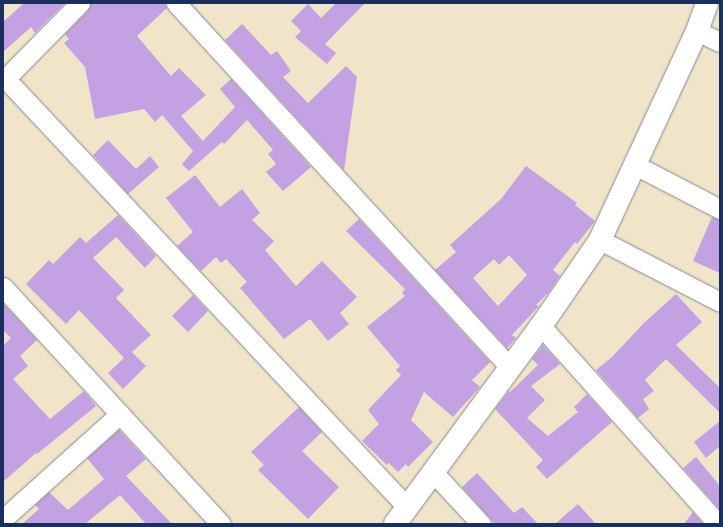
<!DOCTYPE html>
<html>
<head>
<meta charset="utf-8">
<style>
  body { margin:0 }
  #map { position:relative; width:723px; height:527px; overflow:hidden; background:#f0e5c9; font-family:"Playpen Sans",sans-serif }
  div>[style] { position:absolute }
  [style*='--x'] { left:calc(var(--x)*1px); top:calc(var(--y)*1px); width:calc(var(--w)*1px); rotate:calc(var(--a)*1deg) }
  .building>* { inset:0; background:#c3a1e3 }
  .roads { filter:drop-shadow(0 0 1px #868a94) drop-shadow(0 0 1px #868a94) }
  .minor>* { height:19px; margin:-9.5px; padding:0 9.5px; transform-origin:9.5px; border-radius:9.5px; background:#fff }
  .tertiary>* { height:22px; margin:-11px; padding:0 11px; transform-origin:11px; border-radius:11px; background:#fff }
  span { translate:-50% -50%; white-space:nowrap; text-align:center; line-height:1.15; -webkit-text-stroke:3px #fdfcf7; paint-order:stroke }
  .frame { position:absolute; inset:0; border:4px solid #1b2f5e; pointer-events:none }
</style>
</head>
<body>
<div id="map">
  <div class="building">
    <div style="clip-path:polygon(24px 3px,65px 3px,35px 33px,31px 27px,3px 52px,3px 22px)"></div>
    <div style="clip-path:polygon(91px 3px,165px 3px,167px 8px,137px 36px,171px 76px,179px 68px,206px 95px,181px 116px,203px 141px,235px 107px,220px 89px,231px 79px,311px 167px,283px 191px,266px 172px,276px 164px,268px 154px,273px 150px,247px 120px,224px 144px,222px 142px,189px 171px,182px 164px,193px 151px,162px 115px,155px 122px,144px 109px,95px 119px,85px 67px,64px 43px,69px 39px,65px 34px,88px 11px)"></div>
    <div style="clip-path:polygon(336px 3px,365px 3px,325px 44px,336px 53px,327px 64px,295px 37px,301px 31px,291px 21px,308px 4px,321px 18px)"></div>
    <div style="clip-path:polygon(242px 24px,271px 55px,277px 51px,291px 71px,283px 77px,308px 103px,346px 66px,357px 77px,344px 170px,225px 40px)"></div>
    <div style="clip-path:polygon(108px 140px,136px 169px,150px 156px,159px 167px,128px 194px,93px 155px)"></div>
    <div style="clip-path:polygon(evenodd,526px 166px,577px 203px,575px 205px,595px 221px,577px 244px,575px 242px,553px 270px,560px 276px,549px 292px,536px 305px,539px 306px,512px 335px,516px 338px,507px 348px,435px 270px,456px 252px,450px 245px,501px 199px,526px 166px,509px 255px,527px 275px,498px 306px,473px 278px,494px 259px,499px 265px,509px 255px)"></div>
    <div style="clip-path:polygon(195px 175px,220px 207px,242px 189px,260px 213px,252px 220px,274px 241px,265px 250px,296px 286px,322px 261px,357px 297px,340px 313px,349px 324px,328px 341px,310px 319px,284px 339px,240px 288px,247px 282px,226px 259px,221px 263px,216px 257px,201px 271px,177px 246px,193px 232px,166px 198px)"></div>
    <div style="clip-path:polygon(118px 215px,156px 256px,145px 268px,116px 237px,93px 258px,124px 290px,116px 298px,151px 335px,132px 352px,146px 366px,123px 389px,108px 373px,124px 358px,79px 310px,66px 324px,26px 284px,49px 260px,53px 264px,80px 237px,86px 243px)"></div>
    <div style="clip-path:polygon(712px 217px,720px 220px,720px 273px,693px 261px)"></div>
    <div style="clip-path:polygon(359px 219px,490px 362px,472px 380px,480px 387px,453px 417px,424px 392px,411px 420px,433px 442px,408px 467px,406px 464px,398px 472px,389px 463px,387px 465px,362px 441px,379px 424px,368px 410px,401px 375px,396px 370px,400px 366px,367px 327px,405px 296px,402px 293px,405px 289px,346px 231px)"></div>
    <div style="clip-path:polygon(676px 294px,702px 322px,676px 345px,720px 388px,720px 413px,666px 359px,645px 380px,654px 391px,643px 399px,649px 409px,638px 418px,596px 370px,612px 357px,644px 323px)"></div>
    <div style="clip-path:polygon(193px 295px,208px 311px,188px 332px,172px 316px)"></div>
    <div style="clip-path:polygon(3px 303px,37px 340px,20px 356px,28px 366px,13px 379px,50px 419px,84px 391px,96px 406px,37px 454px,36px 453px,3px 482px,3px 346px,11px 338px,3px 330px)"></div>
    <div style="clip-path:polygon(543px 345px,560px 364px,531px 386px,545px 400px,527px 418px,548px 436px,578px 412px,574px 407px,587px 394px,612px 422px,547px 479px,536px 467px,543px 460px,495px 409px,509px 391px,510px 392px,538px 365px,532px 359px)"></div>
    <div style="clip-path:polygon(299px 407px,322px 432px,302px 451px,339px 487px,308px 519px,258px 470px,264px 465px,251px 452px)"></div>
    <div style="clip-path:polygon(720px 421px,720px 446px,706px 458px,694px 442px)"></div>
    <div style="clip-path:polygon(119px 430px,146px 459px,126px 476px,172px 524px,146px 524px,120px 495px,85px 524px,22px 524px,39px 509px,35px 505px,49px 492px,68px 510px,104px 479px,87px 458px)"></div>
    <div style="clip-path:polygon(696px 457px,720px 486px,720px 510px,683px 468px)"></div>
    <div style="clip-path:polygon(477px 473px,514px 513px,522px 507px,538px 524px,495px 524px,462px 487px)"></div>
    <div style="clip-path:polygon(578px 504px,596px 524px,555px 524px)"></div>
    <div style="clip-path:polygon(693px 512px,703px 524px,684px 524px)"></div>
  </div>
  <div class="roads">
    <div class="minor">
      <div style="--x:176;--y:3;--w:495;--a:47.5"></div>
      <div style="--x:697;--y:31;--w:25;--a:26"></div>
      <div style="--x:3;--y:76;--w:592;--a:46.85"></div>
      <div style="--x:3;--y:81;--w:110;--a:-45.4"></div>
      <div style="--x:635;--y:165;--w:96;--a:27.4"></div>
      <div style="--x:600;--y:240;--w:135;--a:27.3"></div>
      <div style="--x:3;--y:287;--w:322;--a:47.4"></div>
      <div style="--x:541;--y:326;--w:266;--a:48.2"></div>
      <div style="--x:433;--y:472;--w:71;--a:47.3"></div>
      <div style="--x:3;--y:519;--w:157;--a:-41.9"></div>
    </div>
    <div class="tertiary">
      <div style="--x:395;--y:524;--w:246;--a:-53.6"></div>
      <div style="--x:541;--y:326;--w:104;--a:-55.5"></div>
      <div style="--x:600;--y:240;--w:230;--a:-65.1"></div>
      <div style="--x:697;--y:31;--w:30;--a:-70"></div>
    </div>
  </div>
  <div class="frame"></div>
</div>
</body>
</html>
